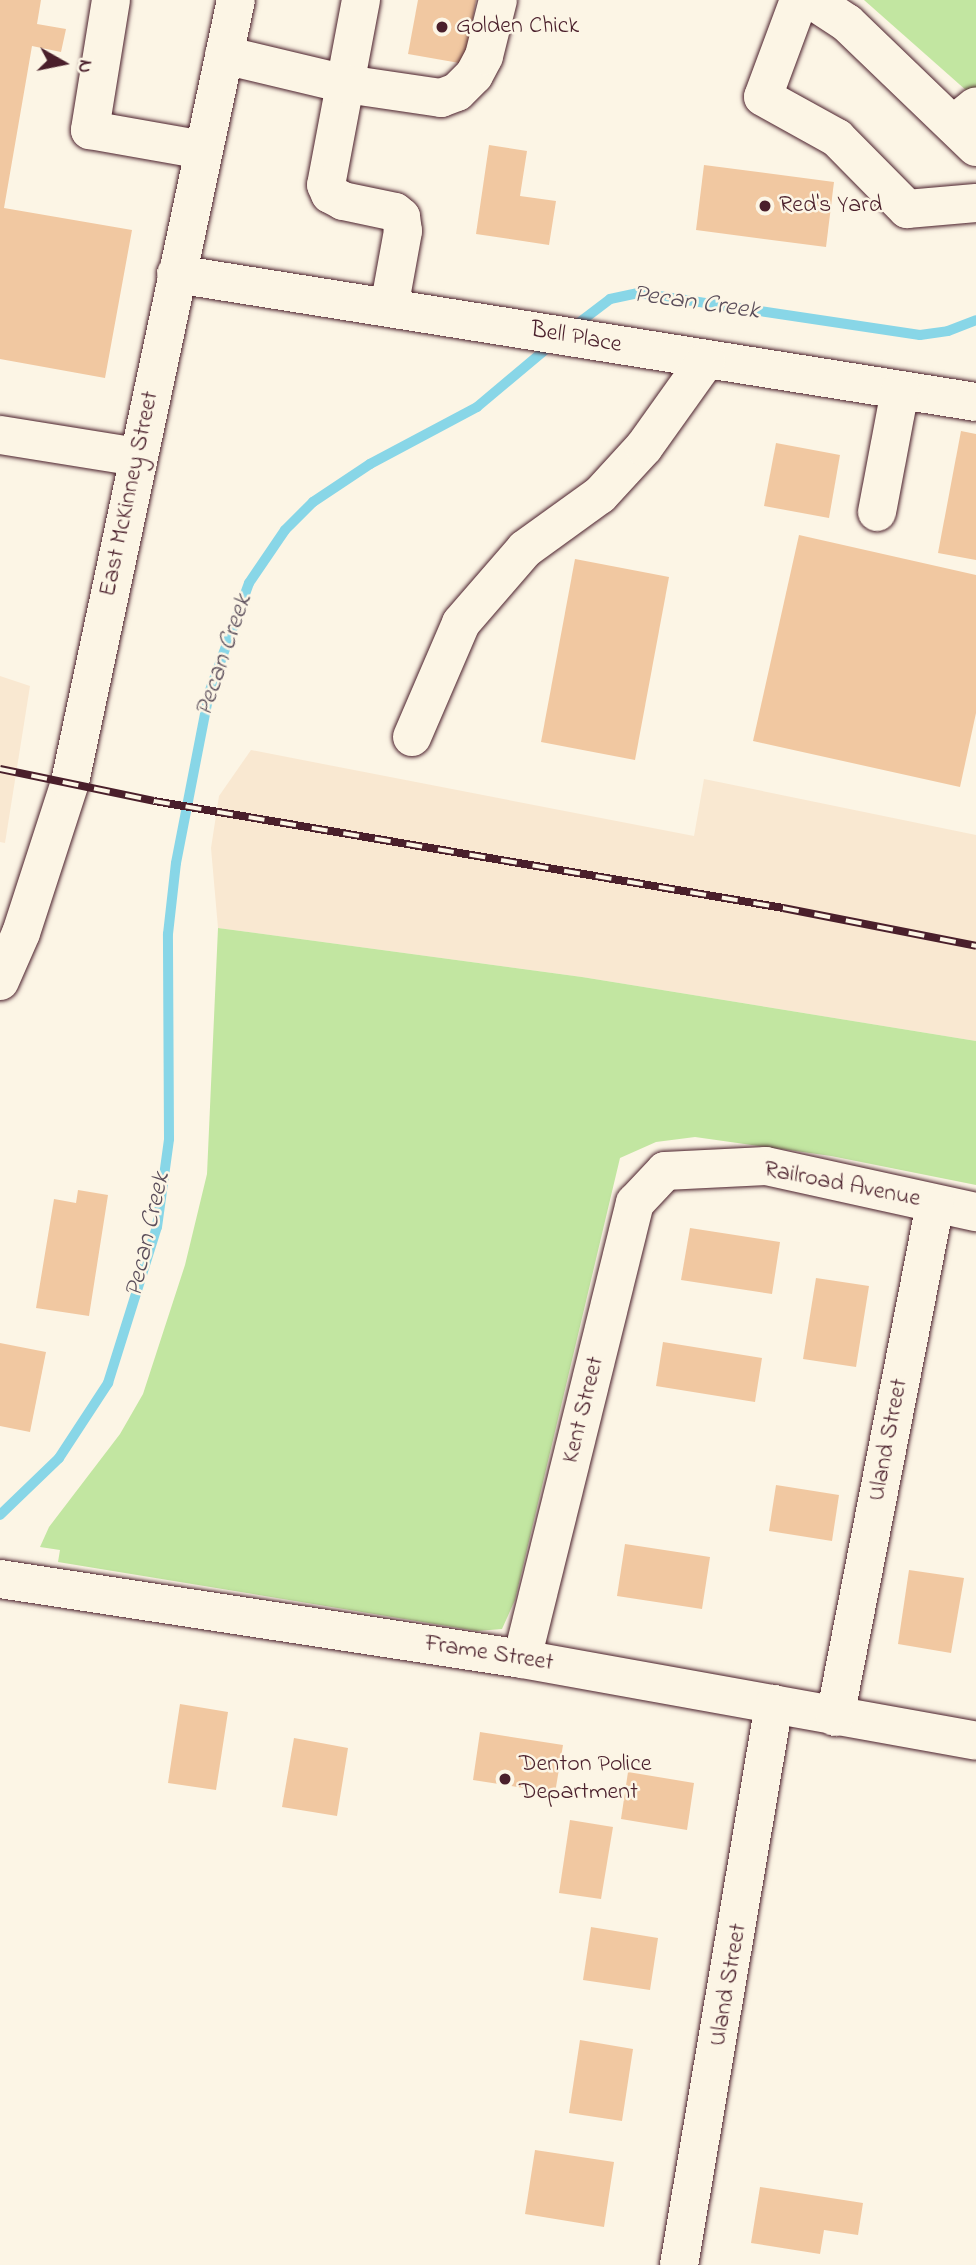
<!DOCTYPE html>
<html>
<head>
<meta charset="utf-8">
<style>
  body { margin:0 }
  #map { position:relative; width:976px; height:2265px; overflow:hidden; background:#fcf5e5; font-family:"Indie Flower",sans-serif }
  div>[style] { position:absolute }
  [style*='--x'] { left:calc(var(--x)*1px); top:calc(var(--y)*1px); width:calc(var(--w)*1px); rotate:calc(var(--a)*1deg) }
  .built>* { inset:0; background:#f9e8d1 }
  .green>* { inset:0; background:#c2e6a1 }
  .stream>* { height:10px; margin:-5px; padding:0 5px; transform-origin:5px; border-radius:5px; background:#88d6e7 }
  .building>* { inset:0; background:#f1c8a1 }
  .roads { filter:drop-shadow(0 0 2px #4a1f2b) drop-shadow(0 0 2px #4a1f2b) }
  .minor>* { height:38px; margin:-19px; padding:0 19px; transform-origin:19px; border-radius:19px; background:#fcf5e5 }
  .major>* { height:38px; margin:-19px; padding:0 19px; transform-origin:19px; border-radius:19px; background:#fcf5e5 }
  .rail>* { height:8px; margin-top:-4px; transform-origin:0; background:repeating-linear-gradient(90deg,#fcf5e5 0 16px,#4a1f2b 0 32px); box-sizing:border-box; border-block:2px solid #4a1f2b }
  .dots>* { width:19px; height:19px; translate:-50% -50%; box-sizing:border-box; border:4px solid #fcf5e5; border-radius:50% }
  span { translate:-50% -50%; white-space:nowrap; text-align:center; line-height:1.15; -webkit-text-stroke:5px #fcf5e5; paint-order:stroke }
  .poi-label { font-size:24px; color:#4a1f2b }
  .left { translate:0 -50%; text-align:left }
  .street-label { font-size:24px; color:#4a1f2b }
  .water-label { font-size:26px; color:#5a4d5a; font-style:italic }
  .north { position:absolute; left:28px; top:28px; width:70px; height:70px; -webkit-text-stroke:5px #fcf5e5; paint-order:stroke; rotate:99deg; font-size:19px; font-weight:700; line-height:28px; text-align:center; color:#4a1f2b }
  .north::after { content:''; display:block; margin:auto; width:24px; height:32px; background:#4a1f2b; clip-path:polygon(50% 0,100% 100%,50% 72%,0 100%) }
</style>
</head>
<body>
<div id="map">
  <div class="built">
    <div style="clip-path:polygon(0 676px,30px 686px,5px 843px,0 842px)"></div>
    <div style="clip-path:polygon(251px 750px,694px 836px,704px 779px,976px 835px,976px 1041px,582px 977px,218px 928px,211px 848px,219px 796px)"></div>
  </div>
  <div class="green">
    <div style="clip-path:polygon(864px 0,976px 0,976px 99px)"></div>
    <div style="clip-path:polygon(218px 928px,582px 977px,976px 1041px,976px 1185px,831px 1156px,695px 1137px,656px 1142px,620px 1158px,515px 1600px,502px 1629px,477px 1631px,58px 1562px,60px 1550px,40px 1547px,49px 1527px,120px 1434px,143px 1394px,185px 1265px,207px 1174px)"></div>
  </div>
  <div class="stream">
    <div style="--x:572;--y:328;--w:48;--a:-37.3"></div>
    <div style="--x:610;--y:299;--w:30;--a:-12"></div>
    <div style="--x:639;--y:293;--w:284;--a:8.5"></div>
    <div style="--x:920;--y:335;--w:28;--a:-8"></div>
    <div style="--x:948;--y:331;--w:30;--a:-21"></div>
    <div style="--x:0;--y:1515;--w:82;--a:-44"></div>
    <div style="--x:59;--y:1458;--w:90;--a:-56.8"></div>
    <div style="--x:108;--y:1383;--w:164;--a:-72.6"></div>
    <div style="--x:157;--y:1227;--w:89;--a:-82.2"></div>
    <div style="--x:169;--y:1139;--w:205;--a:-90.3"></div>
    <div style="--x:168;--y:934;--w:71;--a:-83.6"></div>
    <div style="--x:176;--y:863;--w:173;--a:-79"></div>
    <div style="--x:209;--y:693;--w:117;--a:-70"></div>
    <div style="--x:249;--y:583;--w:64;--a:-55.8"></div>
    <div style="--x:285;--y:530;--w:40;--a:-45"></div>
    <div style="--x:313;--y:502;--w:69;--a:-33.7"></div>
    <div style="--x:370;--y:464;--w:121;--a:-28"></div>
    <div style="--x:477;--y:407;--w:97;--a:-40"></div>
  </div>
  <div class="building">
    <div style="clip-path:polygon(0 0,41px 0,37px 24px,66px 29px,61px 52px,32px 46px,4px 208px,132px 230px,105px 378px,0 359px)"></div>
    <div style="clip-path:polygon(418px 0,476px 0,465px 64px,408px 54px)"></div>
    <div style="clip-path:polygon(489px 145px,527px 151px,520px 196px,556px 201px,549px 245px,476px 234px)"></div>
    <div style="clip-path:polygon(704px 165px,834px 182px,826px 247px,696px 230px)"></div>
    <div style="clip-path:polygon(961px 431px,976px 434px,976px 560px,938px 553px)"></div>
    <div style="clip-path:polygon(776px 443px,840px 455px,829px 518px,764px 506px)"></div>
    <div style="clip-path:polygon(799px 535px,976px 575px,976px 713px,960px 787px,753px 741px)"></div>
    <div style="clip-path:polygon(575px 559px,669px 577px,635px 760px,541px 742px)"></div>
    <div style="clip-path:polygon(78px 1190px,108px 1195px,89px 1316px,36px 1308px,54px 1199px,76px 1203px)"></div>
    <div style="clip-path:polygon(690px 1228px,780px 1242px,772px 1294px,681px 1280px)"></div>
    <div style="clip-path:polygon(816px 1278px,869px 1286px,856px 1367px,803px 1359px)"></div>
    <div style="clip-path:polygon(663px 1342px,762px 1358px,755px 1402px,656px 1386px)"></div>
    <div style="clip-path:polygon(0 1343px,46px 1352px,30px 1432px,0 1426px)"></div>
    <div style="clip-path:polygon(776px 1485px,839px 1495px,832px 1541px,769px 1531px)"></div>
    <div style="clip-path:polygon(625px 1544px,710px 1557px,702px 1609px,617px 1596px)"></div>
    <div style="clip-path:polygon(909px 1570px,964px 1578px,951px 1653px,898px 1644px)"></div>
    <div style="clip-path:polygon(180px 1704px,228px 1712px,216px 1790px,168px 1783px)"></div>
    <div style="clip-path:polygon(480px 1732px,563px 1745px,555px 1793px,473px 1780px)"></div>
    <div style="clip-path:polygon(294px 1738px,348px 1748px,337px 1816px,282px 1807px)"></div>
    <div style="clip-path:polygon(628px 1772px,694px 1783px,687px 1830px,621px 1819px)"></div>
    <div style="clip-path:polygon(570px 1820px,613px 1827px,601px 1899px,559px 1893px)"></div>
    <div style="clip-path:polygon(591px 1927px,658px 1938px,650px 1990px,583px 1980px)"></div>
    <div style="clip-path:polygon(580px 2040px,633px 2049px,622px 2121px,569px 2113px)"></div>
    <div style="clip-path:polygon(535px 2150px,614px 2162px,604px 2227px,525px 2214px)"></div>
    <div style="clip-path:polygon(760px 2187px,863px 2203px,858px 2235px,824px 2230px,820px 2254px,751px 2243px)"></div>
  </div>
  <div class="roads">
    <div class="minor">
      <div style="--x:111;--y:0;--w:132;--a:99.2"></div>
      <div style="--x:90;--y:130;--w:115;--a:10"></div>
      <div style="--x:361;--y:0;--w:188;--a:100.7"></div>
      <div style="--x:326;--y:185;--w:10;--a:66"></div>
      <div style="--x:330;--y:194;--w:15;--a:28"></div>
      <div style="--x:343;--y:201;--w:53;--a:11.9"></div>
      <div style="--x:395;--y:212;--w:8;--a:40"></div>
      <div style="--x:401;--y:217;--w:14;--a:82"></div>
      <div style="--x:403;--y:231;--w:78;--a:100.3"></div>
      <div style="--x:799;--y:0;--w:103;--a:110.4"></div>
      <div style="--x:763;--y:97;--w:85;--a:29"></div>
      <div style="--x:837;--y:138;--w:100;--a:45.4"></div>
      <div style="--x:907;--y:209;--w:69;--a:-5"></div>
      <div style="--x:224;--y:55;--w:125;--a:13.4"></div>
      <div style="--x:346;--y:84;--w:96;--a:8.4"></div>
      <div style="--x:441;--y:98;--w:17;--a:-21"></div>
      <div style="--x:457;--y:92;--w:24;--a:-45"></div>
      <div style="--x:474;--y:75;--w:21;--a:-62"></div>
      <div style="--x:484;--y:56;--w:58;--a:-76"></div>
      <div style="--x:954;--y:124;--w:28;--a:-39"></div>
      <div style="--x:176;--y:274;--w:810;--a:9.09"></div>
      <div style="--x:0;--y:435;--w:139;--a:9.1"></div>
      <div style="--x:877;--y:512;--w:124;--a:-79.3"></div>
      <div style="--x:412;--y:737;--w:124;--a:-66.7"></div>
      <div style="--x:461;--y:623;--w:98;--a:-49.1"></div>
      <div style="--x:525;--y:549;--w:92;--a:-35.8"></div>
      <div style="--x:600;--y:495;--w:65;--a:-47.5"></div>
      <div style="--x:644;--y:447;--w:107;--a:-54.5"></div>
      <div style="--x:0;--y:1579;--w:528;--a:8.71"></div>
      <div style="--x:522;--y:1659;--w:461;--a:10.2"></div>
      <div style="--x:522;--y:1659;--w:470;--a:-76.1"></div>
      <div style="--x:635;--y:1203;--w:44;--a:-46.8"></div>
      <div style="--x:665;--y:1171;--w:101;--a:-2.8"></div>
      <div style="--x:766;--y:1166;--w:215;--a:12.4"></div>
      <div style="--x:835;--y:1717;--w:523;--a:-78.97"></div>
      <div style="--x:679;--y:2265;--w:569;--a:-80.39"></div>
    </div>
    <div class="major">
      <div style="--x:812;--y:0;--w:42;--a:33.3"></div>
      <div style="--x:847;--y:23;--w:179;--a:43.9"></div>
      <div style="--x:0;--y:981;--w:52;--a:-66.4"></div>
      <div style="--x:21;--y:933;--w:159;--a:-72"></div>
      <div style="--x:70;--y:782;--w:799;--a:-78.02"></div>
    </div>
  </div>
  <div class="rail">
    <div style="--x:0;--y:769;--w:157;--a:11.7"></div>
    <div style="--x:154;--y:801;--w:638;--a:9.65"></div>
    <div style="--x:783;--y:908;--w:197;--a:11.1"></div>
  </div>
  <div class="dots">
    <div style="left:442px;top:27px;background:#4a1f2b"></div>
    <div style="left:765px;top:206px;background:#4a1f2b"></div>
    <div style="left:505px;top:1779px;background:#4a1f2b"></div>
  </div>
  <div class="poi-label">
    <span class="left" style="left:456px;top:27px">Golden Chick</span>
    <span class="left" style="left:779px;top:206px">Red's Yard</span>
    <span class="left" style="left:519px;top:1779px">Denton Police<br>Department</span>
  </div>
  <div class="street-label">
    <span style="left:576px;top:338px;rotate:10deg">Bell Place</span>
    <span style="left:130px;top:494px;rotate:-78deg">East McKinney Street</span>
    <span style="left:842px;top:1185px;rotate:11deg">Railroad Avenue</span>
    <span style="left:584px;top:1410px;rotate:-76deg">Kent Street</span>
    <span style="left:889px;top:1440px;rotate:-79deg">Uland Street</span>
    <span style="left:489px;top:1654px;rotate:9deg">Frame Street</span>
    <span style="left:729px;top:1985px;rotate:-80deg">Uland Street</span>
  </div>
  <div class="water-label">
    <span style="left:696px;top:304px;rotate:8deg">Pecan Creek</span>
    <span style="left:225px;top:656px;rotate:-71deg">Pecan Creek</span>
    <span style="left:149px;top:1235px;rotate:-77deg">Pecan Creek</span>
  </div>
  <div class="north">N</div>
</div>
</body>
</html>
